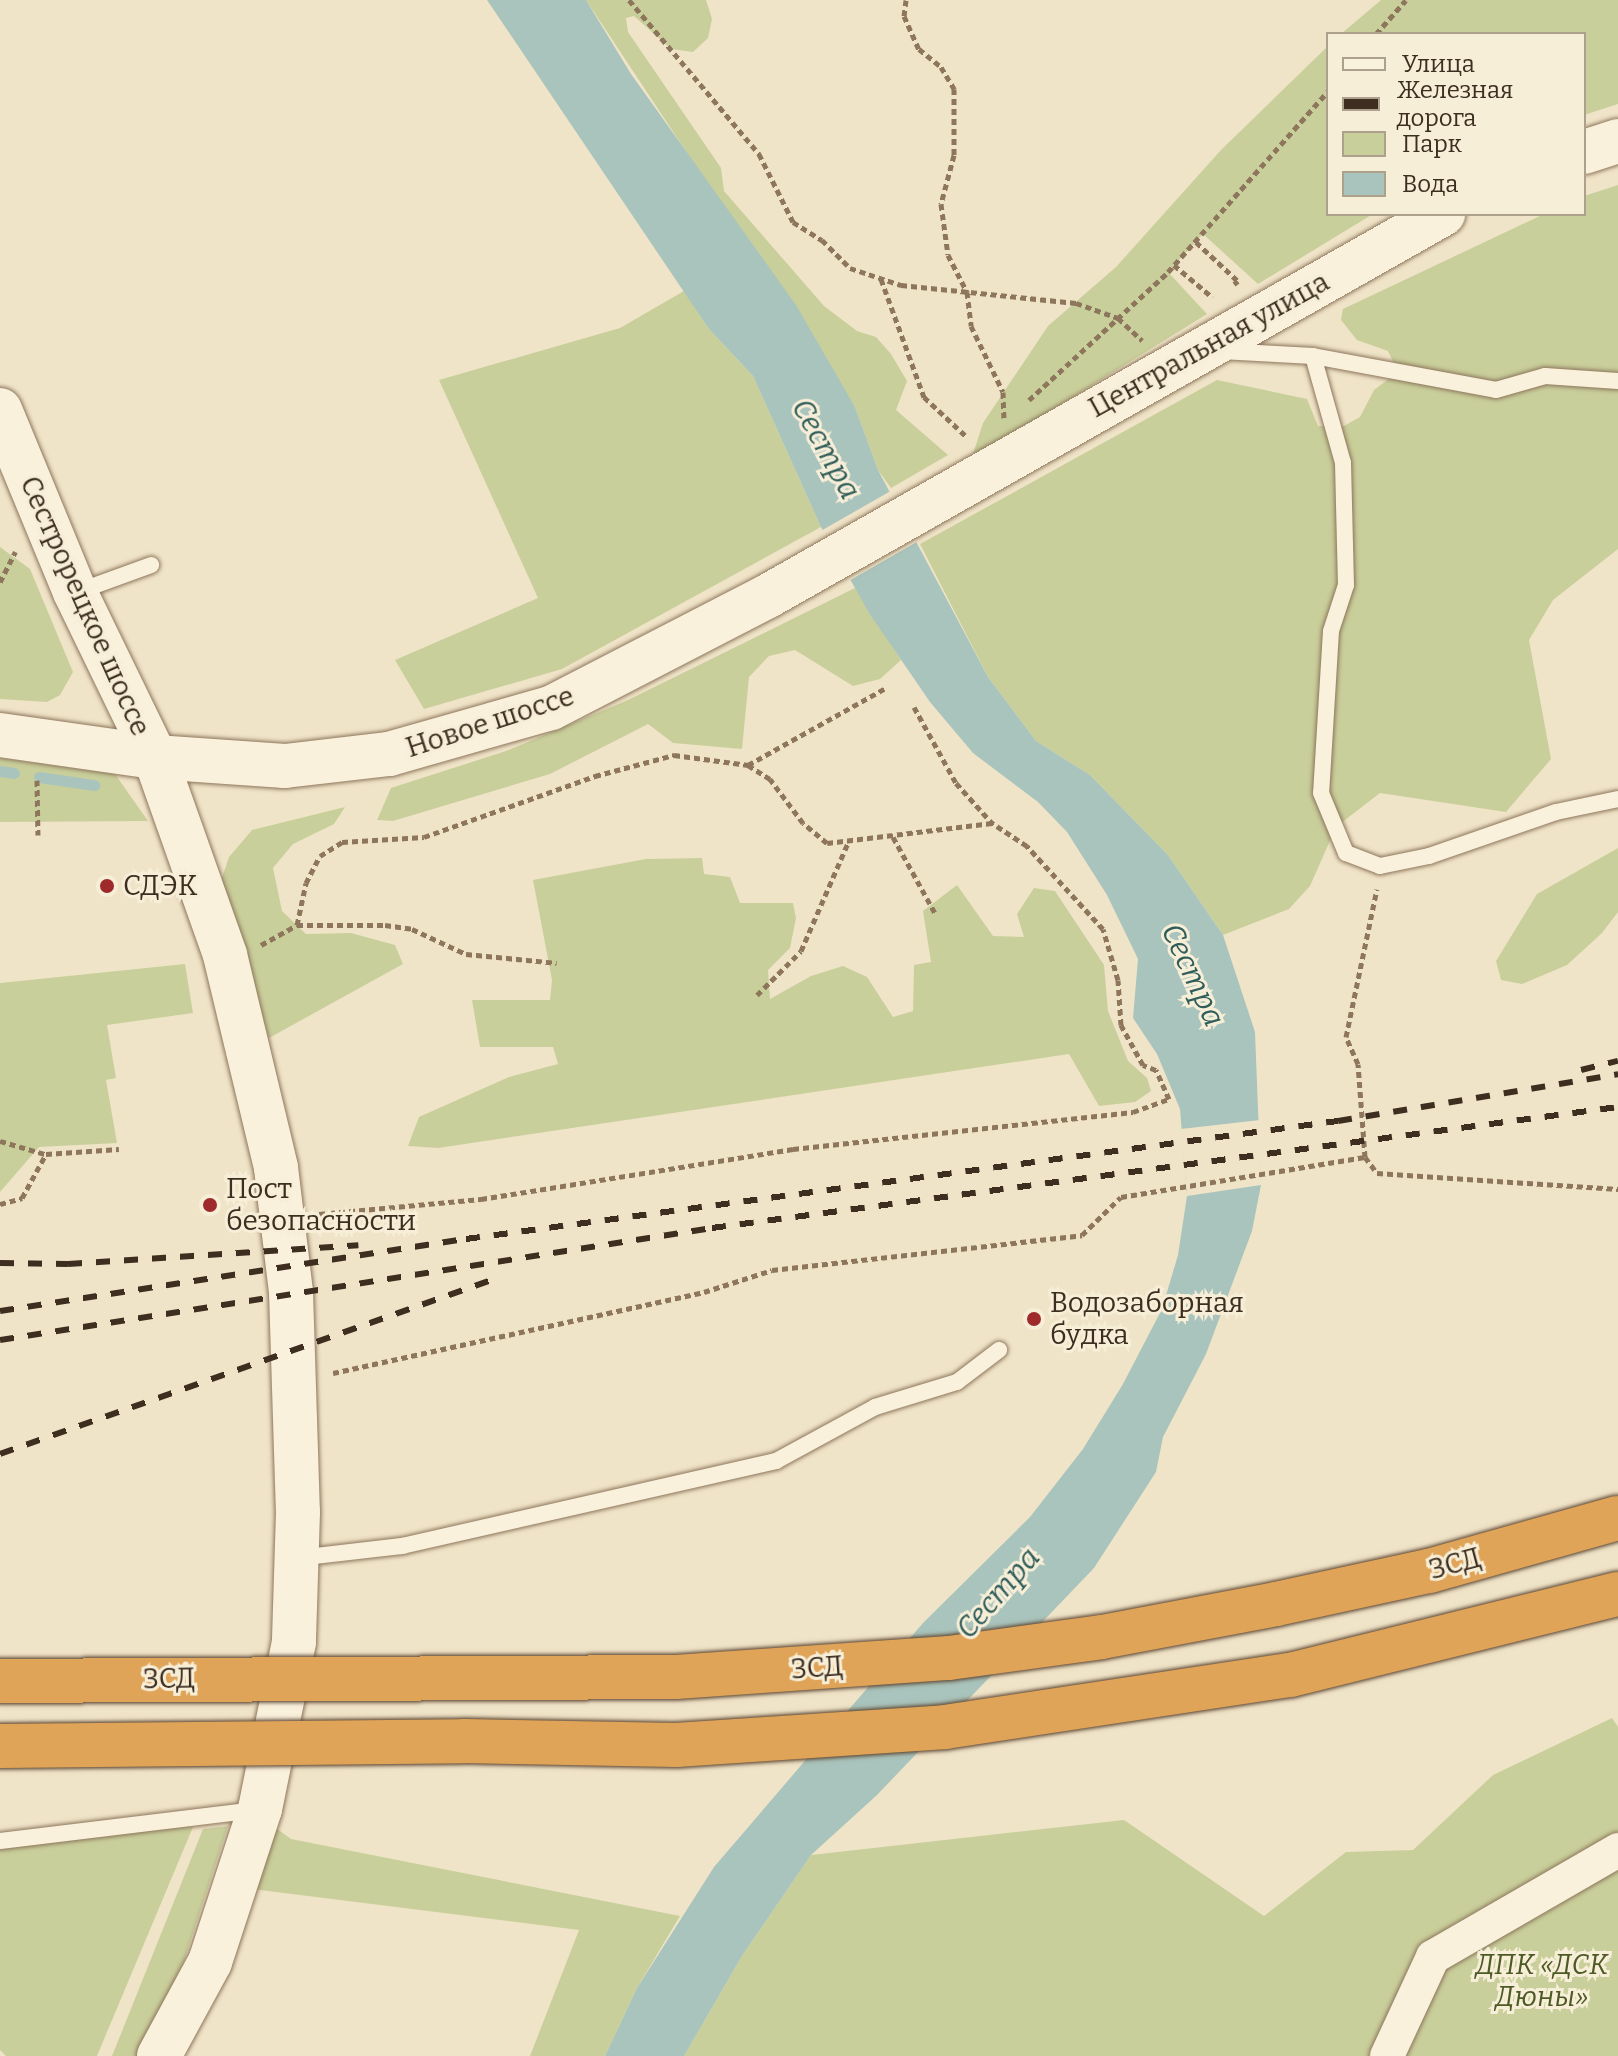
<!DOCTYPE html>
<html>
<head>
<meta charset="utf-8">
<style>
  body { margin:0 }
  #map { position:relative; width:1618px; height:2056px; overflow:hidden; background:#f0e4c8; font-family:Bitter,serif }
  div>[style] { position:absolute }
  [style*='--x'] { left:calc(var(--x)*1px); top:calc(var(--y)*1px); width:calc(var(--w)*1px); rotate:calc(var(--a)*1deg) }
  .green>* { inset:0; background:#c9cf9b }
  .water>* { inset:0; background:#a9c4bc }
  .pier>* { inset:0; background:#f0e4c8 }
  .stream>* { height:11px; margin:-5.5px; padding:0 5.5px; transform-origin:5.5px; border-radius:5.5px; background:#a9c4bc }
  .path>* { height:5px; margin-top:-2.5px; transform-origin:0; background:repeating-linear-gradient(90deg,#8d765c 0 6px,transparent 0 10px) }
  .roads { filter:drop-shadow(0 0 2px #8d765c) drop-shadow(0 0 2px #8d765c) }
  .lane>* { height:16px; margin:-8px; padding:0 8px; transform-origin:8px; border-radius:8px; background:#faf1dc }
  .street>* { height:34px; margin:-17px; padding:0 17px; transform-origin:17px; border-radius:17px; background:#faf1dc }
  .secondary>* { height:44px; margin:-22px; padding:0 22px; transform-origin:22px; border-radius:22px; background:#faf1dc }
  .rail>* { height:6px; margin-top:-3px; transform-origin:0; background:repeating-linear-gradient(90deg,#3d2e20 0 14px,transparent 0 28px) }
  .bridges { filter:drop-shadow(0 0 2px #5b4430) drop-shadow(0 0 2px #5b4430) }
  .highway-bridge>* { height:44px; margin:-22px; padding:0 22px; transform-origin:22px; border-radius:22px; background:#e0a458 }
  .dots>* { width:22px; height:22px; translate:-50% -50%; box-sizing:border-box; border:4px solid #f7eed8; border-radius:50% }
  span { translate:-50% -50%; white-space:nowrap; text-align:center; line-height:1.15; -webkit-text-stroke:6px #f7eed8; paint-order:stroke }
  .street-label { font-size:28px; color:#3d2e20 }
  .poi-label { font-size:28px; color:#3d2e20 }
  .left { translate:0 -50%; text-align:left }
  .park-label { font-size:28px; color:#4d5a26; font-style:italic }
  .water-label { font-size:30px; color:#2f5d5a; font-style:italic }
  .legend { position:absolute; left:1326px; top:32px; width:260px; height:184px; box-sizing:border-box; background:#f7eed8; border:2px solid #ada18e; margin:0; padding:10px 14px; list-style:none; font-size:24px; color:#3d2e20 }
  .legend li { display:flex; align-items:center; gap:16px; height:40px }
  .legend b { width:40px; border:2px solid #ada18e }
</style>
</head>
<body>
<div id="map">
  <div class="green">
    <div style="clip-path:polygon(586px 0,706px 0,712px 19px,708px 38px,693px 52px,671px 49px,634px 16px,626px 18px,628px 32px,721px 168px,724px 191px,824px 306px,857px 331px,876px 337px,891px 354px,907px 381px,896px 410px,948px 455px,891px 488px,878px 470px,855px 407px)"></div>
    <div style="clip-path:polygon(1381px 0,1618px 0,1618px 104px,1584px 115px,1584px 34px,1341px 34px)"></div>
    <div style="clip-path:polygon(1328px 46px,1328px 214px,1373px 214px,1258px 284px,1203px 234px,1168px 272px,1207px 314px,971px 460px,983px 423px,1048px 326px,1116px 267px,1221px 150px)"></div>
    <div style="clip-path:polygon(1618px 185px,1618px 549px,1553px 600px,1529px 640px,1551px 759px,1506px 812px,1380px 793px,1336px 827px,1310px 886px,1289px 909px,1223px 935px,1168px 855px,1090px 775px,1036px 741px,988px 677px,920px 544px,1217px 380px,1307px 399px,1318px 426px,1344px 426px,1360px 417px,1374px 390px,1398px 372px,1388px 351px,1357px 340px,1341px 320px,1343px 309px,1544px 214px,1584px 214px,1584px 196px)"></div>
    <div style="clip-path:polygon(684px 291px,709px 329px,753px 376px,821px 527px,562px 669px,424px 709px,395px 660px,538px 598px,439px 380px,620px 328px)"></div>
    <div style="clip-path:polygon(0 547px,30px 569px,73px 672px,60px 695px,47px 702px,0 699px)"></div>
    <div style="clip-path:polygon(855px 588px,901px 660px,880px 679px,853px 686px,795px 650px,769px 656px,749px 677px,742px 749px,673px 743px,648px 724px,550px 774px,393px 821px,377px 820px,391px 788px,506px 751px,628px 700px)"></div>
    <div style="clip-path:polygon(0 758px,115px 774px,148px 821px,0 822px)"></div>
    <div style="clip-path:polygon(345px 807px,334px 824px,293px 844px,273px 868px,282px 911px,306px 934px,351px 933px,395px 945px,403px 964px,269px 1038px,221px 881px,229px 857px,252px 830px)"></div>
    <div style="clip-path:polygon(1618px 848px,1618px 912px,1602px 933px,1567px 965px,1522px 984px,1501px 980px,1496px 961px,1537px 894px)"></div>
    <div style="clip-path:polygon(702px 858px,704px 874px,730px 877px,740px 903px,793px 903px,796px 918px,790px 948px,768px 970px,770px 999px,811px 976px,843px 966px,867px 977px,893px 1017px,913px 1011px,914px 965px,931px 962px,923px 911px,957px 885px,993px 936px,1024px 937px,1017px 914px,1034px 888px,1055px 891px,1104px 965px,1108px 1011px,1128px 1061px,1147px 1078px,1151px 1091px,1135px 1102px,1099px 1106px,1069px 1054px,438px 1148px,408px 1146px,419px 1117px,509px 1077px,558px 1064px,553px 1047px,480px 1047px,472px 1000px,550px 1000px,552px 980px,533px 880px,646px 859px)"></div>
    <div style="clip-path:polygon(185px 964px,193px 1013px,107px 1025px,116px 1078px,106px 1080px,117px 1143px,39px 1147px,0 1192px,0 983px)"></div>
    <div style="clip-path:polygon(1612px 1718px,1618px 1727px,1618px 2056px,684px 2056px,742px 1956px,811px 1855px,1124px 1820px,1264px 1916px,1346px 1852px,1413px 1850px,1493px 1775px)"></div>
    <div style="clip-path:polygon(258px 1815px,291px 1839px,680px 1916px,637px 1988px,605px 2056px,530px 2056px,579px 1930px,252px 1889px)"></div>
    <div style="clip-path:polygon(228px 1826px,183px 1964px,140px 2051px,137px 2056px,112px 2056px,203px 1829px)"></div>
    <div style="clip-path:polygon(193px 1827px,97px 2056px,6px 2056px,0 2050px,0 1842px)"></div>
  </div>
  <div class="water">
    <div style="clip-path:polygon(487px 0,586px 0,631px 74px,796px 305px,855px 407px,878px 470px,988px 677px,1036px 741px,1090px 775px,1168px 855px,1223px 935px,1255px 1032px,1261px 1185px,1252px 1231px,1206px 1354px,1163px 1437px,1156px 1472px,1094px 1568px,877px 1795px,811px 1855px,742px 1956px,684px 2056px,605px 2056px,637px 1988px,714px 1867px,923px 1623px,1030px 1517px,1083px 1449px,1123px 1384px,1162px 1309px,1178px 1255px,1187px 1196px,1180px 1109px,1157px 1054px,1133px 1018px,1138px 959px,1107px 895px,1067px 832px,1038px 802px,973px 753px,930px 702px,869px 613px,821px 527px,753px 376px,709px 329px)"></div>
  </div>
  <div class="pier">
    <div style="clip-path:polygon(896px 488px,922px 539px,847px 582px,819px 532px)"></div>
    <div style="clip-path:polygon(1260px 1120px,1261px 1185px,1187px 1196px,1181px 1129px)"></div>
  </div>
  <div class="stream">
    <div style="--x:0;--y:771;--w:14;--a:8"></div>
    <div style="--x:39;--y:777;--w:56;--a:8.3"></div>
  </div>
  <div class="path">
    <div style="--x:629;--y:0;--w:202;--a:49.8"></div>
    <div style="--x:759;--y:154;--w:76;--a:63.4"></div>
    <div style="--x:793;--y:222;--w:34;--a:32"></div>
    <div style="--x:822;--y:240;--w:40;--a:45"></div>
    <div style="--x:850;--y:268;--w:54;--a:18.4"></div>
    <div style="--x:901;--y:285;--w:176;--a:5.9"></div>
    <div style="--x:1076;--y:303;--w:45;--a:19.7"></div>
    <div style="--x:1118;--y:318;--w:33;--a:43"></div>
    <div style="--x:906;--y:0;--w:16;--a:97"></div>
    <div style="--x:904;--y:16;--w:36;--a:66"></div>
    <div style="--x:919;--y:49;--w:28;--a:39"></div>
    <div style="--x:941;--y:67;--w:26;--a:59"></div>
    <div style="--x:954;--y:89;--w:66;--a:90"></div>
    <div style="--x:954;--y:155;--w:51;--a:104.9"></div>
    <div style="--x:941;--y:204;--w:51;--a:82.2"></div>
    <div style="--x:948;--y:255;--w:42;--a:62.8"></div>
    <div style="--x:967;--y:292;--w:34;--a:83"></div>
    <div style="--x:971;--y:326;--w:73;--a:64.1"></div>
    <div style="--x:1003;--y:392;--w:26;--a:88"></div>
    <div style="--x:1376;--y:34;--w:45;--a:-48.6"></div>
    <div style="--x:1196;--y:242;--w:57;--a:42.9"></div>
    <div style="--x:1238;--y:281;--w:5;--a:143"></div>
    <div style="--x:1174;--y:265;--w:50;--a:40.1"></div>
    <div style="--x:881;--y:279;--w:126;--a:70"></div>
    <div style="--x:924;--y:397;--w:60;--a:43"></div>
    <div style="--x:1029;--y:400;--w:189;--a:-42.6"></div>
    <div style="--x:1168;--y:272;--w:242;--a:-48.5"></div>
    <div style="--x:0;--y:582;--w:34;--a:-63"></div>
    <div style="--x:914;--y:707;--w:87;--a:61.1"></div>
    <div style="--x:956;--y:783;--w:54;--a:48"></div>
    <div style="--x:37;--y:780;--w:55;--a:89"></div>
    <div style="--x:893;--y:837;--w:87;--a:61.1"></div>
    <div style="--x:297;--y:925;--w:88;--a:0"></div>
    <div style="--x:385;--y:925;--w:27;--a:8"></div>
    <div style="--x:412;--y:929;--w:60;--a:24.8"></div>
    <div style="--x:466;--y:954;--w:91;--a:5.6"></div>
    <div style="--x:261;--y:945;--w:41;--a:-29.1"></div>
    <div style="--x:297;--y:925;--w:43;--a:-77.9"></div>
    <div style="--x:306;--y:883;--w:30;--a:-63"></div>
    <div style="--x:320;--y:856;--w:26;--a:-32"></div>
    <div style="--x:342;--y:842;--w:82;--a:-3.5"></div>
    <div style="--x:424;--y:837;--w:182;--a:-19.6"></div>
    <div style="--x:595;--y:776;--w:82;--a:-14.9"></div>
    <div style="--x:674;--y:755;--w:75;--a:7.7"></div>
    <div style="--x:748;--y:765;--w:158;--a:-29.2"></div>
    <div style="--x:757;--y:995;--w:62;--a:-45"></div>
    <div style="--x:801;--y:951;--w:118;--a:-66.5"></div>
    <div style="--x:0;--y:1141;--w:47;--a:16.1"></div>
    <div style="--x:1365;--y:1157;--w:93;--a:-94.3"></div>
    <div style="--x:1358;--y:1064;--w:30;--a:-114"></div>
    <div style="--x:1346;--y:1037;--w:151;--a:-78.2"></div>
    <div style="--x:0;--y:1204;--w:23;--a:-15"></div>
    <div style="--x:22;--y:1198;--w:50;--a:-61.4"></div>
    <div style="--x:46;--y:1154;--w:73;--a:-3.9"></div>
    <div style="--x:319;--y:1214;--w:163;--a:-5.3"></div>
    <div style="--x:481;--y:1199;--w:316;--a:-9.1"></div>
    <div style="--x:793;--y:1149;--w:342;--a:-6.2"></div>
    <div style="--x:1133;--y:1112;--w:38;--a:-20"></div>
    <div style="--x:1169;--y:1099;--w:32;--a:-114"></div>
    <div style="--x:1156;--y:1070;--w:14;--a:-159"></div>
    <div style="--x:1143;--y:1065;--w:46;--a:-118.8"></div>
    <div style="--x:1121;--y:1025;--w:45;--a:-93.8"></div>
    <div style="--x:1118;--y:980;--w:53;--a:-106.4"></div>
    <div style="--x:1103;--y:929;--w:113;--a:-132.5"></div>
    <div style="--x:1027;--y:846;--w:42;--a:-146.7"></div>
    <div style="--x:992;--y:823;--w:166;--a:173.1"></div>
    <div style="--x:827;--y:843;--w:31;--a:-140"></div>
    <div style="--x:803;--y:823;--w:55;--a:-126.9"></div>
    <div style="--x:770;--y:779;--w:26;--a:-148"></div>
    <div style="--x:333;--y:1373;--w:380;--a:-12.3"></div>
    <div style="--x:704;--y:1292;--w:71;--a:-17.9"></div>
    <div style="--x:772;--y:1270;--w:312;--a:-6.4"></div>
    <div style="--x:1082;--y:1235;--w:54;--a:-44.3"></div>
    <div style="--x:1121;--y:1197;--w:247;--a:-9.3"></div>
    <div style="--x:1365;--y:1157;--w:20;--a:53"></div>
    <div style="--x:1377;--y:1173;--w:242;--a:3.8"></div>
  </div>
  <div class="roads">
    <div class="lane">
      <div style="--x:1221;--y:351;--w:92;--a:3.1"></div>
      <div style="--x:1313;--y:356;--w:186;--a:10.5"></div>
      <div style="--x:1496;--y:390;--w:51;--a:-15.9"></div>
      <div style="--x:1545;--y:376;--w:73;--a:3.9"></div>
      <div style="--x:1313;--y:356;--w:111;--a:74.3"></div>
      <div style="--x:1343;--y:463;--w:122;--a:88.6"></div>
      <div style="--x:1346;--y:585;--w:48;--a:108.1"></div>
      <div style="--x:1331;--y:631;--w:162;--a:93.5"></div>
      <div style="--x:1321;--y:793;--w:65;--a:67.4"></div>
      <div style="--x:1346;--y:853;--w:36;--a:21"></div>
      <div style="--x:1380;--y:866;--w:50;--a:-11.5"></div>
      <div style="--x:1429;--y:856;--w:134;--a:-19.1"></div>
      <div style="--x:1556;--y:812;--w:63;--a:-11.8"></div>
      <div style="--x:77;--y:592;--w:79;--a:-20"></div>
      <div style="--x:298;--y:1558;--w:105;--a:-6.6"></div>
      <div style="--x:402;--y:1546;--w:384;--a:-12.8"></div>
      <div style="--x:776;--y:1461;--w:113;--a:-28.6"></div>
      <div style="--x:875;--y:1407;--w:86;--a:-17"></div>
      <div style="--x:957;--y:1382;--w:53;--a:-37.3"></div>
      <div style="--x:0;--y:1841;--w:258;--a:-6.9"></div>
    </div>
    <div class="street">
      <div style="--x:1387;--y:2056;--w:109;--a:-65.1"></div>
      <div style="--x:1433;--y:1957;--w:214;--a:-30"></div>
    </div>
    <div class="secondary">
      <div style="--x:1584;--y:152;--w:36;--a:-18"></div>
      <div style="--x:0;--y:410;--w:197;--a:67.6"></div>
      <div style="--x:75;--y:592;--w:183;--a:64.1"></div>
      <div style="--x:155;--y:757;--w:210;--a:70.5"></div>
      <div style="--x:225;--y:955;--w:219;--a:76.5"></div>
      <div style="--x:276;--y:1168;--w:125;--a:83.1"></div>
      <div style="--x:291;--y:1292;--w:220;--a:88.2"></div>
      <div style="--x:298;--y:1512;--w:130;--a:91.8"></div>
      <div style="--x:294;--y:1642;--w:170;--a:101.5"></div>
      <div style="--x:260;--y:1809;--w:161;--a:108.1"></div>
      <div style="--x:210;--y:1962;--w:107;--a:118.5"></div>
      <div style="--x:0;--y:735;--w:157;--a:8.1"></div>
      <div style="--x:155;--y:757;--w:130;--a:4"></div>
      <div style="--x:285;--y:766;--w:105;--a:-6.6"></div>
      <div style="--x:389;--y:754;--w:168;--a:-15.9"></div>
      <div style="--x:551;--y:708;--w:244;--a:-27.3"></div>
      <div style="--x:768;--y:596;--w:776;--a:-29.51"></div>
    </div>
  </div>
  <div class="rail">
    <div style="--x:1581;--y:1070;--w:38;--a:-14"></div>
    <div style="--x:0;--y:1263;--w:68;--a:0.8"></div>
    <div style="--x:68;--y:1264;--w:291;--a:-3.7"></div>
    <div style="--x:0;--y:1311;--w:472;--a:-8.8"></div>
    <div style="--x:466;--y:1239;--w:880;--a:-7.71"></div>
    <div style="--x:1338;--y:1121;--w:284;--a:-9.5"></div>
    <div style="--x:0;--y:1340;--w:721;--a:-8.94"></div>
    <div style="--x:712;--y:1228;--w:914;--a:-7.61"></div>
    <div style="--x:0;--y:1454;--w:527;--a:-19.5"></div>
  </div>
  <div class="bridges">
    <div class="highway-bridge">
      <div style="--x:0;--y:1681;--w:676;--a:-0.34"></div>
      <div style="--x:676;--y:1677;--w:274;--a:-4"></div>
      <div style="--x:949;--y:1658;--w:154;--a:-7.8"></div>
      <div style="--x:1102;--y:1637;--w:177;--a:-10.7"></div>
      <div style="--x:1276;--y:1604;--w:157;--a:-12.2"></div>
      <div style="--x:1429;--y:1571;--w:196;--a:-15.7"></div>
      <div style="--x:0;--y:1746;--w:464;--a:-0.6"></div>
      <div style="--x:464;--y:1741;--w:212;--a:1.1"></div>
      <div style="--x:676;--y:1745;--w:270;--a:-3.8"></div>
      <div style="--x:945;--y:1727;--w:349;--a:-8.6"></div>
      <div style="--x:1290;--y:1675;--w:338;--a:-13.9"></div>
    </div>
  </div>
  <div class="dots">
    <div style="left:107px;top:886px;background:#9e2a2b"></div>
    <div style="left:210px;top:1205px;background:#9e2a2b"></div>
    <div style="left:1034px;top:1319px;background:#9e2a2b"></div>
  </div>
  <div class="street-label">
    <span style="left:1209px;top:345px;rotate:-29deg">Центральная улица</span>
    <span style="left:85px;top:606px;rotate:66deg">Сестрорецкое шоссе</span>
    <span style="left:490px;top:722px;rotate:-18deg">Новое шоссе</span>
    <span style="left:1455px;top:1564px;rotate:-15deg">ЗСД</span>
    <span style="left:817px;top:1668px;rotate:-4deg">ЗСД</span>
    <span style="left:169px;top:1679px;rotate:-1deg">ЗСД</span>
  </div>
  <div class="poi-label">
    <span class="left" style="left:123px;top:886px">СДЭК</span>
    <span class="left" style="left:226px;top:1205px">Пост<br>безопасности</span>
    <span class="left" style="left:1050px;top:1319px">Водозаборная<br>будка</span>
  </div>
  <div class="park-label">
    <span style="left:1542px;top:1981px">ДПК «ДСК<br>Дюны»</span>
  </div>
  <div class="water-label">
    <span style="left:826px;top:449px;rotate:61deg">Сестра</span>
    <span style="left:1193px;top:975px;rotate:65deg">Сестра</span>
    <span style="left:998px;top:1593px;rotate:-49deg">Сестра</span>
  </div>
  <ul class="legend">
  <li><b style="height:10px;background:#faf1dc"></b>Улица</li>
  <li><b style="height:10px;background:#3d2e20"></b>Железная дорога</li>
  <li><b style="height:22px;background:#c9cf9b"></b>Парк</li>
  <li><b style="height:22px;background:#a9c4bc"></b>Вода</li>
  </ul>
</div>
</body>
</html>
